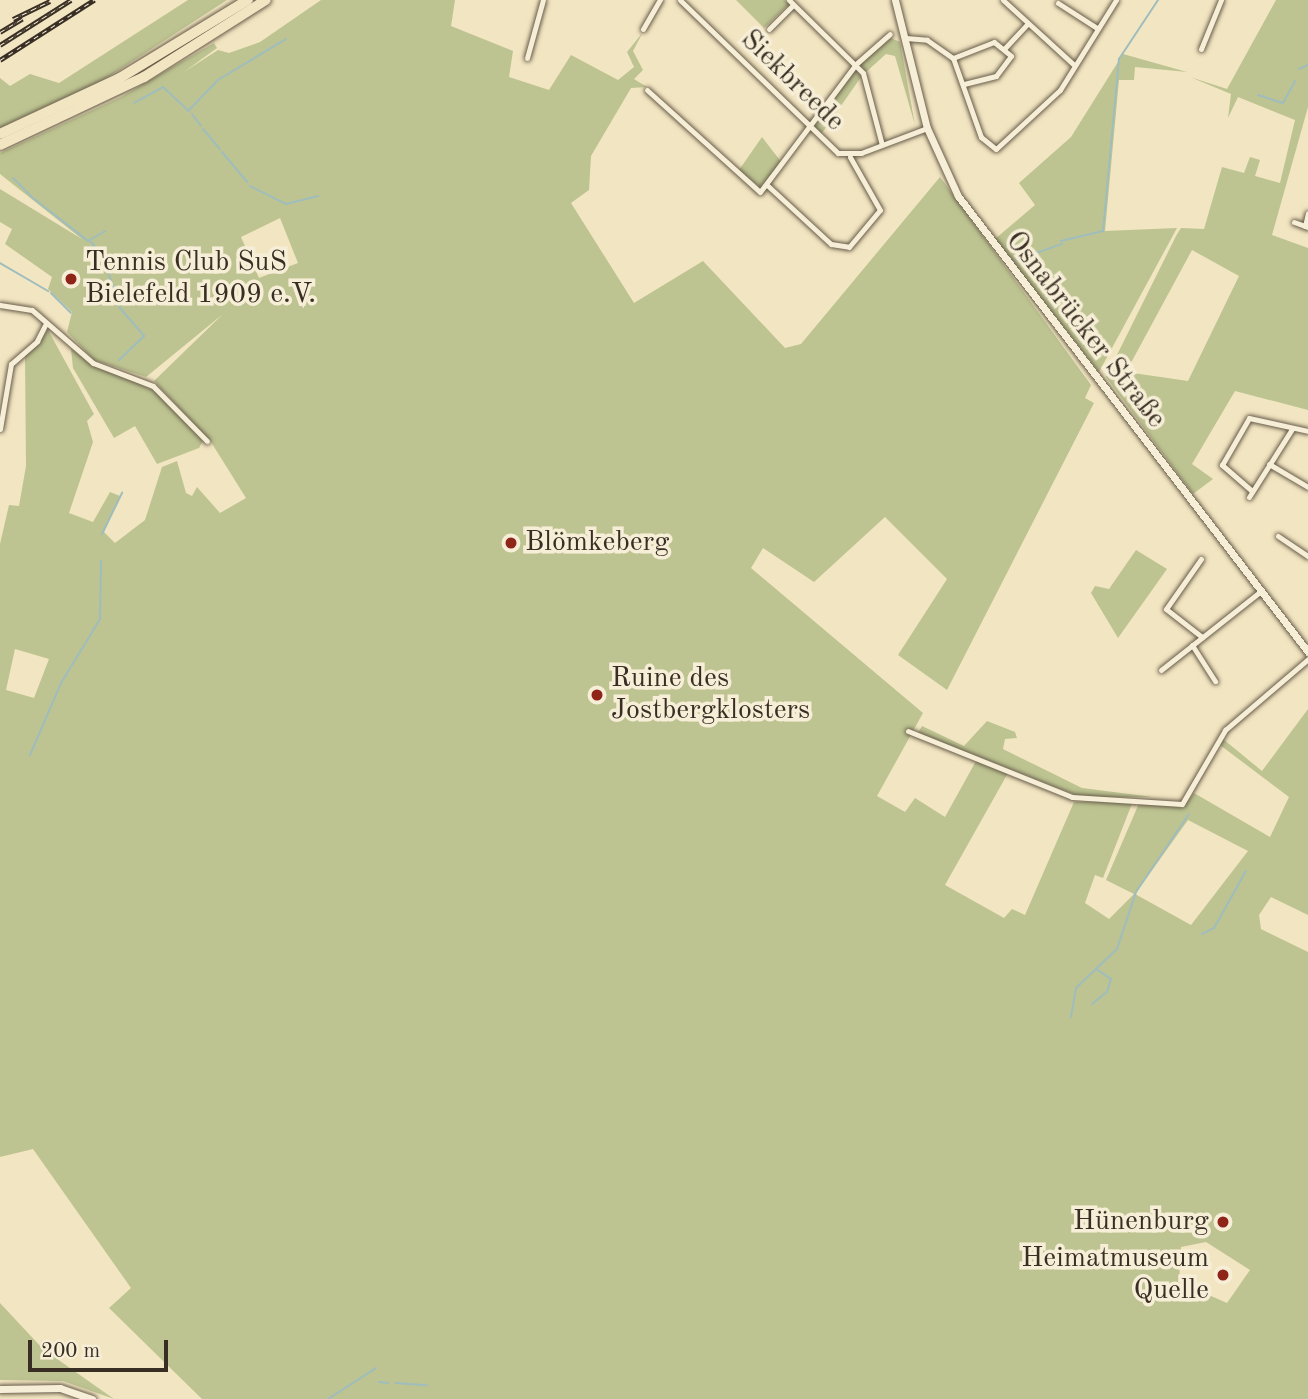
<!DOCTYPE html>
<html>
<head>
<meta charset="utf-8">
<style>
  body { margin:0 }
  #map { position:relative; width:1308px; height:1399px; overflow:hidden; background:#f2e5c1; font-family:"Old Standard TT",serif }
  div>[style] { position:absolute }
  [style*='--x'] { left:calc(var(--x)*1px); top:calc(var(--y)*1px); width:calc(var(--w)*1px); rotate:calc(var(--a)*1deg) }
  .green>* { inset:0; background:#bdc491 }
  .stream>* { height:2px; margin:-1px; padding:0 1px; transform-origin:1px; border-radius:1px; background:#9fbdbd }
  .roads { filter:drop-shadow(0 0 2px #675c4a) drop-shadow(0 0 2px #675c4a) }
  .street>* { height:5px; margin:-2.5px; padding:0 2.5px; transform-origin:2.5px; border-radius:2.5px; background:#f7eed7 }
  .secondary>* { height:7px; margin:-3.5px; padding:0 3.5px; transform-origin:3.5px; border-radius:3.5px; background:#f7eed7 }
  .highway>* { height:10px; margin:-5px; padding:0 5px; transform-origin:5px; border-radius:5px; background:#f2e5c1 }
  .rail>* { height:4.5px; margin-top:-2.25px; transform-origin:0; background:repeating-linear-gradient(90deg,#f7eed7 0 5px,#392e23 0 10px); box-sizing:border-box; border-block:2px solid #392e23 }
  .dots>* { width:19px; height:19px; translate:-50% -50%; box-sizing:border-box; border:4px solid #f7eed7; border-radius:50% }
  span { translate:-50% -50%; white-space:nowrap; text-align:center; line-height:1.15; -webkit-text-stroke:7px #f7eed7; paint-order:stroke }
  .street-label { font-size:28px; color:#392e23 }
  .poi-label { font-size:28px; color:#392e23 }
  .left { translate:0 -50%; text-align:left }
  .right { translate:-100% -50%; text-align:right }
  .scale { position:absolute; left:28px; top:1340px; width:140px; height:32px; box-sizing:border-box; border:4px solid #392e23; border-top:0; padding-left:9px; font-size:21px; line-height:24px; white-space:nowrap; color:#392e23; -webkit-text-stroke:5px #f7eed7; paint-order:stroke }
</style>
</head>
<body>
<div id="map">
  <div class="green">
    <div style="clip-path:polygon(188px 0,227px 0,105px 79px,0 128px,0 78px,10px 86px,30px 74px,59px 83px)"></div>
    <div style="clip-path:polygon(evenodd,321px 0,455px 0,451px 26px,513px 51px,509px 77px,549px 90px,571px 55px,618px 80px,634px 67px,627px 52px,643px 32px,633px 51px,643px 70px,634px 79px,647px 87px,631px 88px,591px 156px,589px 190px,571px 203px,634px 303px,703px 261px,785px 348px,801px 344px,940px 177px,1091px 385px,1085px 398px,1094px 403px,947px 690px,898px 655px,947px 579px,885px 517px,814px 582px,763px 548px,751px 568px,923px 713px,877px 796px,905px 812px,915px 798px,945px 817px,976px 761px,1008px 773px,945px 885px,1004px 918px,1012px 909px,1025px 915px,1074px 802px,1133px 801px,1103px 878px,1095px 875px,1085px 903px,1109px 919px,1134px 894px,1106px 880px,1140px 801px,1183px 808px,1194px 793px,1270px 837px,1289px 797px,1220px 745px,1223px 739px,1262px 771px,1308px 709px,1308px 915px,1271px 897px,1259px 915px,1261px 929px,1308px 952px,1308px 1399px,202px 1399px,109px 1308px,131px 1288px,33px 1149px,0 1157px,0 544px,9px 505px,19px 506px,26px 466px,25px 356px,48px 330px,94px 414px,87px 421px,93px 442px,69px 513px,93px 522px,110px 492px,120px 496px,104px 532px,115px 543px,145px 520px,162px 467px,177px 461px,186px 493px,192px 496px,197px 487px,220px 513px,246px 498px,211px 442px,154px 381px,223px 314px,146px 377px,94px 360px,67px 332px,72px 312px,48px 289px,52px 277px,5px 244px,12px 229px,0 222px,0 189px,82px 239px,0 174px,0 153px,121px 97px,214px 43px,217px 48px,184px 72px,218px 50px,229px 53px,260px 42px,321px 0,280px 218px,298px 263px,259px 278px,241px 237px,280px 218px,321px 0,15px 649px,49px 659px,34px 698px,6px 690px,15px 649px,321px 0,1188px 820px,1248px 851px,1191px 925px,1135px 894px,1188px 820px,321px 0,1206px 1242px,1250px 1270px,1227px 1303px,1179px 1282px,1181px 1247px,1206px 1242px)"></div>
    <div style="clip-path:polygon(736px 0,785px 0,789px 4px,764px 28px)"></div>
    <div style="clip-path:polygon(evenodd,1276px 0,1308px 0,1308px 107px,1272px 235px,1308px 248px,1308px 410px,1235px 391px,1192px 464px,1213px 479px,1193px 494px,1106px 377px,1176px 236px,1181px 228px,1204px 229px,1222px 167px,1244px 173px,1250px 157px,1260px 160px,1255px 176px,1280px 183px,1295px 120px,1238px 97px,1228px 118px,1231px 94px,1190px 77px,1227px 89px,1276px 0,1192px 250px,1239px 276px,1188px 381px,1126px 372px,1192px 250px)"></div>
    <div style="clip-path:polygon(891px 38px,900px 42px,915px 125px,895px 56px,886px 54px,866px 72px,860px 64px)"></div>
    <div style="clip-path:polygon(1123px 54px,1187px 72px,1135px 67px,1134px 80px,1119px 80px,1105px 231px,1177px 228px,1099px 372px,995px 239px,1035px 205px,1019px 183px,1071px 137px)"></div>
    <div style="clip-path:polygon(855px 69px,861px 77px,820px 136px,815px 126px)"></div>
    <div style="clip-path:polygon(762px 137px,782px 163px,760px 187px,739px 170px)"></div>
    <div style="clip-path:polygon(71px 349px,158px 393px,203px 441px,199px 448px,157px 464px,135px 426px,114px 438px,73px 368px)"></div>
    <div style="clip-path:polygon(1136px 550px,1167px 569px,1118px 638px,1091px 593px,1095px 586px,1109px 589px)"></div>
    <div style="clip-path:polygon(987px 721px,1015px 732px,1017px 738px,1005px 739px,1003px 749px,1082px 788px,1153px 797px,1081px 797px,918px 733px,922px 726px,964px 746px)"></div>
    <div style="clip-path:polygon(0 1303px,43px 1349px,114px 1399px,63px 1381px,0 1380px)"></div>
  </div>
  <div class="stream">
    <div style="--x:1299;--y:69;--w:10;--a:-24"></div>
    <div style="--x:1258;--y:95;--w:26;--a:18"></div>
    <div style="--x:1283;--y:103;--w:25;--a:-61"></div>
    <div style="--x:134;--y:103;--w:33;--a:-29"></div>
    <div style="--x:163;--y:87;--w:35;--a:43"></div>
    <div style="--x:188;--y:111;--w:43;--a:-45.9"></div>
    <div style="--x:218;--y:80;--w:79;--a:-31.1"></div>
    <div style="--x:192;--y:114;--w:15;--a:53"></div>
    <div style="--x:203;--y:129;--w:26;--a:50"></div>
    <div style="--x:222;--y:152;--w:39;--a:50"></div>
    <div style="--x:13;--y:178;--w:27;--a:45"></div>
    <div style="--x:250;--y:186;--w:40;--a:26.6"></div>
    <div style="--x:286;--y:204;--w:33;--a:-14"></div>
    <div style="--x:33;--y:198;--w:70;--a:38"></div>
    <div style="--x:88;--y:241;--w:20;--a:-30"></div>
    <div style="--x:1061;--y:241;--w:43;--a:-13.4"></div>
    <div style="--x:1103;--y:231;--w:173;--a:-84.7"></div>
    <div style="--x:1119;--y:59;--w:71;--a:-56.5"></div>
    <div style="--x:91;--y:242;--w:16;--a:50"></div>
    <div style="--x:103;--y:256;--w:55;--a:71.9"></div>
    <div style="--x:120;--y:308;--w:37;--a:49"></div>
    <div style="--x:144;--y:336;--w:35;--a:136"></div>
    <div style="--x:1016;--y:260;--w:49;--a:-19.2"></div>
    <div style="--x:0;--y:263;--w:56;--a:30.3"></div>
    <div style="--x:51;--y:293;--w:28;--a:45"></div>
    <div style="--x:102;--y:534;--w:46;--a:-64"></div>
    <div style="--x:30;--y:755;--w:78;--a:-66.7"></div>
    <div style="--x:61;--y:683;--w:75;--a:-58.6"></div>
    <div style="--x:100;--y:619;--w:58;--a:-89"></div>
    <div style="--x:1202;--y:934;--w:13;--a:-27"></div>
    <div style="--x:1214;--y:928;--w:65;--a:-60.7"></div>
    <div style="--x:1092;--y:1004;--w:19;--a:-39"></div>
    <div style="--x:1107;--y:992;--w:14;--a:-73"></div>
    <div style="--x:1111;--y:979;--w:18;--a:-146"></div>
    <div style="--x:1071;--y:1017;--w:29;--a:-80"></div>
    <div style="--x:1076;--y:988;--w:57;--a:-43.6"></div>
    <div style="--x:1117;--y:949;--w:60;--a:-71.6"></div>
    <div style="--x:1136;--y:892;--w:94;--a:-55.8"></div>
    <div style="--x:379;--y:1382;--w:9;--a:6"></div>
    <div style="--x:395;--y:1383;--w:32;--a:4"></div>
    <div style="--x:328;--y:1399;--w:57;--a:-32.9"></div>
  </div>
  <div class="roads">
    <div class="street">
      <div style="--x:680;--y:0;--w:220;--a:44.1"></div>
      <div style="--x:838;--y:153;--w:23;--a:0"></div>
      <div style="--x:861;--y:153;--w:71;--a:-20.7"></div>
      <div style="--x:789;--y:0;--w:104;--a:44.6"></div>
      <div style="--x:863;--y:73;--w:74;--a:75.2"></div>
      <div style="--x:1003;--y:0;--w:95;--a:42.4"></div>
      <div style="--x:1058;--y:3;--w:46;--a:32.7"></div>
      <div style="--x:643;--y:29;--w:34;--a:-60"></div>
      <div style="--x:769;--y:29;--w:34;--a:-45"></div>
      <div style="--x:906;--y:38;--w:21;--a:5"></div>
      <div style="--x:927;--y:40;--w:32;--a:35"></div>
      <div style="--x:953;--y:58;--w:84;--a:70.5"></div>
      <div style="--x:981;--y:137;--w:19;--a:39"></div>
      <div style="--x:996;--y:149;--w:87;--a:-42.7"></div>
      <div style="--x:1060;--y:90;--w:106;--a:-58.1"></div>
      <div style="--x:1004;--y:49;--w:33;--a:-47"></div>
      <div style="--x:1201;--y:49;--w:53;--a:-67.8"></div>
      <div style="--x:527;--y:58;--w:60;--a:-74.6"></div>
      <div style="--x:953;--y:58;--w:44;--a:-21.3"></div>
      <div style="--x:994;--y:42;--w:22;--a:39"></div>
      <div style="--x:1011;--y:56;--w:25;--a:127"></div>
      <div style="--x:996;--y:76;--w:33;--a:166"></div>
      <div style="--x:647;--y:90;--w:152;--a:42.1"></div>
      <div style="--x:760;--y:192;--w:160;--a:-53.1"></div>
      <div style="--x:856;--y:64;--w:45;--a:-41.4"></div>
      <div style="--x:767;--y:185;--w:87;--a:42.7"></div>
      <div style="--x:831;--y:244;--w:18;--a:9"></div>
      <div style="--x:849;--y:247;--w:48;--a:-50"></div>
      <div style="--x:880;--y:210;--w:61;--a:-119.5"></div>
      <div style="--x:1294;--y:222;--w:15;--a:20"></div>
      <div style="--x:1305;--y:226;--w:13;--a:-77"></div>
      <div style="--x:0;--y:305;--w:32;--a:9"></div>
      <div style="--x:32;--y:310;--w:81;--a:41"></div>
      <div style="--x:93;--y:363;--w:64;--a:21"></div>
      <div style="--x:153;--y:386;--w:77;--a:45.5"></div>
      <div style="--x:0;--y:429;--w:66;--a:-80.4"></div>
      <div style="--x:11;--y:364;--w:35;--a:-41"></div>
      <div style="--x:37;--y:341;--w:20;--a:-63"></div>
      <div style="--x:1269;--y:464;--w:45;--a:30.5"></div>
      <div style="--x:1252;--y:491;--w:40;--a:-139"></div>
      <div style="--x:1222;--y:465;--w:54;--a:-60.1"></div>
      <div style="--x:1249;--y:418;--w:60;--a:12.4"></div>
      <div style="--x:1249;--y:497;--w:80;--a:-57.7"></div>
      <div style="--x:1278;--y:536;--w:36;--a:34"></div>
      <div style="--x:1201;--y:559;--w:61;--a:125"></div>
      <div style="--x:1166;--y:609;--w:46;--a:37.9"></div>
      <div style="--x:1192;--y:645;--w:43;--a:57.4"></div>
      <div style="--x:1161;--y:670;--w:127;--a:-38.3"></div>
      <div style="--x:908;--y:731;--w:177;--a:21.9"></div>
      <div style="--x:1072;--y:797;--w:110;--a:3.6"></div>
      <div style="--x:1182;--y:804;--w:86;--a:-59.8"></div>
      <div style="--x:1225;--y:730;--w:109;--a:-40.5"></div>
    </div>
    <div class="secondary">
      <div style="--x:895;--y:0;--w:132;--a:76"></div>
      <div style="--x:927;--y:128;--w:75;--a:65.5"></div>
      <div style="--x:958;--y:196;--w:575;--a:52.49"></div>
      <div style="--x:0;--y:1389;--w:60;--a:-1"></div>
      <div style="--x:60;--y:1388;--w:34;--a:19"></div>
    </div>
    <div class="highway">
      <div style="--x:0;--y:134;--w:132;--a:-25"></div>
      <div style="--x:120;--y:78;--w:150;--a:-31.4"></div>
      <div style="--x:0;--y:145;--w:159;--a:-25.3"></div>
      <div style="--x:144;--y:77;--w:144;--a:-32.3"></div>
    </div>
  </div>
  <div class="rail">
    <div style="--x:13;--y:19;--w:41;--a:-25.9"></div>
    <div style="--x:0;--y:32;--w:26;--a:-31"></div>
    <div style="--x:0;--y:45;--w:84;--a:-32.4"></div>
    <div style="--x:0;--y:60;--w:112;--a:-32.6"></div>
  </div>
  <div class="dots">
    <div style="left:71px;top:279px;background:#8f2418"></div>
    <div style="left:511px;top:543px;background:#8f2418"></div>
    <div style="left:597px;top:695px;background:#8f2418"></div>
    <div style="left:1223px;top:1222px;background:#8f2418"></div>
    <div style="left:1223px;top:1275px;background:#8f2418"></div>
  </div>
  <div class="street-label">
    <span style="left:792px;top:81px;rotate:44deg">Siekbreede</span>
    <span style="left:1085px;top:330px;rotate:52deg">Osnabrücker Straße</span>
  </div>
  <div class="poi-label">
    <span class="left" style="left:85px;top:279px">Tennis Club SuS<br>Bielefeld 1909 e.V.</span>
    <span class="left" style="left:525px;top:543px">Blömkeberg</span>
    <span class="left" style="left:611px;top:695px">Ruine des<br>Jostbergklosters</span>
    <span class="right" style="left:1209px;top:1222px">Hünenburg</span>
    <span class="right" style="left:1209px;top:1275px">Heimatmuseum<br>Quelle</span>
  </div>
  <div class="scale">200 m</div>
</div>
</body>
</html>
